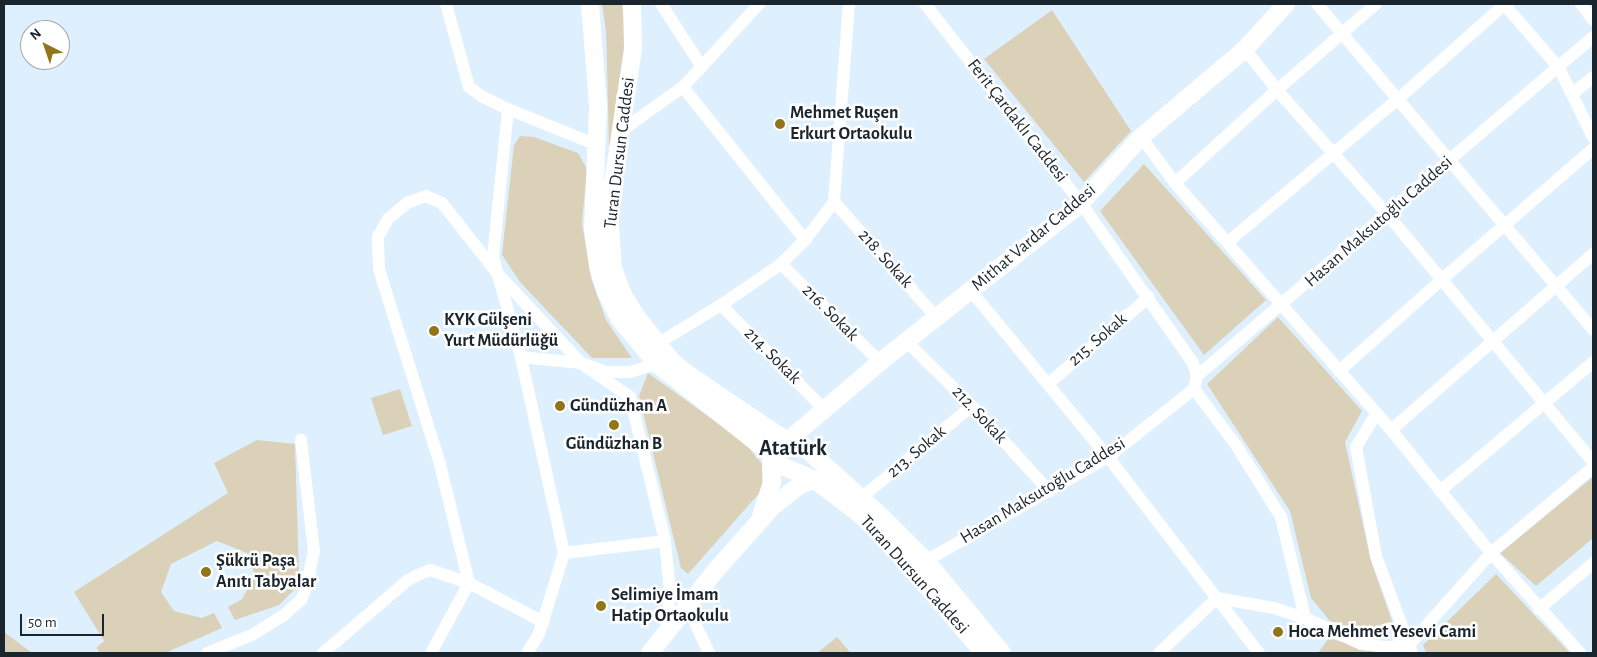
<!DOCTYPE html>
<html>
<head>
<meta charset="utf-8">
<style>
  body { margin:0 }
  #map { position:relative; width:1597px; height:657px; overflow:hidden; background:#deeffe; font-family:"Alegreya Sans",sans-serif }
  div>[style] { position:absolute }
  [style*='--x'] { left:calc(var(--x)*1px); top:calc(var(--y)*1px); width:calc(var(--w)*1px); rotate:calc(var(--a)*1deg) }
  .green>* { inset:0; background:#dad1b8 }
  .street>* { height:12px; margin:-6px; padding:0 6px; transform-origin:6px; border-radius:6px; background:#fff }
  .secondary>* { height:18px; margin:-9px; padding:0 9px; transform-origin:9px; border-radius:9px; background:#fff }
  .dots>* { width:14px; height:14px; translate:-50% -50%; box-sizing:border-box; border:2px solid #fff; border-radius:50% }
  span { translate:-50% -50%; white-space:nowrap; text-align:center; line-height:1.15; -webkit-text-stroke:5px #fff; paint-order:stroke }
  .poi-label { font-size:18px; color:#1a252e; font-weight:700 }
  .left { translate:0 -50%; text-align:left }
  .street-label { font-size:18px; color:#1a252e }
  .district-label { font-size:22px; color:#1a252e; font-weight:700 }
  .frame { position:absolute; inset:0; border:5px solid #1a252e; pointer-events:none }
  .north { position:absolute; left:20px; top:20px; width:50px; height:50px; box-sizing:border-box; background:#fff; border:1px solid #a3a8ab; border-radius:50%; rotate:319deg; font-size:14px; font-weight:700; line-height:20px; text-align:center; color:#1a252e }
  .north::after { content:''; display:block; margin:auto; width:18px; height:22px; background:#92751b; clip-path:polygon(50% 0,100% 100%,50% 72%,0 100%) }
  .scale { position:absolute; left:20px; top:614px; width:84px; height:22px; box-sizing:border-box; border:2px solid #1a252e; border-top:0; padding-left:6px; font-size:15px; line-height:18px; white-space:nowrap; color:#1a252e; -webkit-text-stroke:4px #fff; paint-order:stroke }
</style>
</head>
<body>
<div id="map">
  <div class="green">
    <div style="clip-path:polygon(602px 4px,622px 4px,624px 18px,626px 50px,613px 144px,609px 146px,606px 31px)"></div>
    <div style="clip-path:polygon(1052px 10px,1131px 131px,1084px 182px,984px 59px)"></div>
    <div style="clip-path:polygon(520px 136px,534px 137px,578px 153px,587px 169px,582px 223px,591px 278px,606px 320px,632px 358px,592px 358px,520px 282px,502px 255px,514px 145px)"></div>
    <div style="clip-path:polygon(1144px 164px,1266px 300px,1204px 355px,1100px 211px)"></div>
    <div style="clip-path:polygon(1278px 317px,1362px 411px,1345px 442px,1371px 561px,1393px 624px,1387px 638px,1330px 621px,1311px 598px,1290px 511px,1207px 384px)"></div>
    <div style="clip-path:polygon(648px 373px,744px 442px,762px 464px,762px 490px,688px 574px,681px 568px,639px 396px)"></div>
    <div style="clip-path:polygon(400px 389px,412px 426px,383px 435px,371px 398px)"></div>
    <div style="clip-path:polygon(257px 440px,295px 444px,299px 577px,293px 591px,279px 605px,235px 620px,228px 607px,242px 599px,255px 576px,247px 553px,217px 541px,171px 564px,161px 592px,174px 611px,202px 618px,214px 613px,222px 628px,165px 653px,100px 653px,96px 648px,104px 641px,74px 592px,228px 493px,214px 463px)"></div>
    <div style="clip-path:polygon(1593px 477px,1593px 538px,1536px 586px,1500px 553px)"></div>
    <div style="clip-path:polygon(1496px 574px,1570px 653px,1426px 653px,1423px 645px)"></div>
    <div style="clip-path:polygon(4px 632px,23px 646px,32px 653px,4px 653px)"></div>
    <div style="clip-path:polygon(837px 637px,851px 653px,817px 653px)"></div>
    <div style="clip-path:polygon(1329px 638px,1367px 650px,1403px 653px,1318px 653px)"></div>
  </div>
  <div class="street">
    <div style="--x:446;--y:4;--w:86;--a:74.5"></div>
    <div style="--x:469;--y:87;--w:17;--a:36"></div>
    <div style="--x:483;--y:97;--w:28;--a:26"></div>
    <div style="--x:661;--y:4;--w:75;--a:56.9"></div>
    <div style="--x:925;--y:4;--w:253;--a:51.9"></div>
    <div style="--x:1081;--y:203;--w:195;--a:55"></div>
    <div style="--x:1193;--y:363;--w:14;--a:73"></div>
    <div style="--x:1197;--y:376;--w:13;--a:103"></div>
    <div style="--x:1194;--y:389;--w:110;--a:141.7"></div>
    <div style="--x:1108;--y:457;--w:210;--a:150.3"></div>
    <div style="--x:1317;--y:4;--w:427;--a:49.7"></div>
    <div style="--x:1504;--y:4;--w:84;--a:49.3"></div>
    <div style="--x:1559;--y:68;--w:77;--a:63.8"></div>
    <div style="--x:1581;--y:4;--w:20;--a:53"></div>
    <div style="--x:1245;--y:49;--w:52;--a:52"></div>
    <div style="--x:1277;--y:90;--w:167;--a:48.4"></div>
    <div style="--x:1388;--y:215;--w:321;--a:50.3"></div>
    <div style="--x:683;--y:87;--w:113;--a:-47.5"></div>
    <div style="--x:1572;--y:94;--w:27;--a:-39"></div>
    <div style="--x:621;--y:131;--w:76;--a:-35.4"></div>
    <div style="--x:683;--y:87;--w:196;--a:51.4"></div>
    <div style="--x:1141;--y:137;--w:57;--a:53.5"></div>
    <div style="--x:1175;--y:183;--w:328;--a:48.8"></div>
    <div style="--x:1391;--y:430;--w:159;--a:50.9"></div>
    <div style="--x:1491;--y:553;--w:134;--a:48.3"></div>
    <div style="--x:1175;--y:183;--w:138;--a:-42.4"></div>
    <div style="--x:1277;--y:90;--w:131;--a:-41"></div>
    <div style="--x:834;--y:202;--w:154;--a:48.4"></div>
    <div style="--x:1228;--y:242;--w:222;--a:-40.1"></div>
    <div style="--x:1398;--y:99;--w:143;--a:-41.6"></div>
    <div style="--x:781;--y:264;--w:139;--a:44.7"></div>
    <div style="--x:971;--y:291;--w:215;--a:50.5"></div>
    <div style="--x:1108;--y:457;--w:247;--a:52.4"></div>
    <div style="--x:721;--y:305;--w:145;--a:45.3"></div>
    <div style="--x:906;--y:341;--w:93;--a:44.6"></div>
    <div style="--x:972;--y:406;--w:115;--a:47.8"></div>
    <div style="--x:657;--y:344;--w:75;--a:-31.4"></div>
    <div style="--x:721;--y:305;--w:73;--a:-34.3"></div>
    <div style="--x:781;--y:264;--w:34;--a:-45"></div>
    <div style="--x:805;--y:240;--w:48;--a:-52.7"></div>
    <div style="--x:834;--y:202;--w:199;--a:-85.7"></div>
    <div style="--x:521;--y:357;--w:104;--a:-105.6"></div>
    <div style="--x:493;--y:257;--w:149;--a:-84.2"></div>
    <div style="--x:508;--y:109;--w:96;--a:22"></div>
    <div style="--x:1339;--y:371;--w:137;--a:-41.7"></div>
    <div style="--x:1441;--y:280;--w:201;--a:-40.8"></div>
    <div style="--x:1197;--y:376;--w:521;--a:-40.57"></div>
    <div style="--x:1048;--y:384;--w:133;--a:-40.7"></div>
    <div style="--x:1194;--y:389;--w:70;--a:53.1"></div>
    <div style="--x:1236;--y:445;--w:85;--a:58"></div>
    <div style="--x:1281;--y:517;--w:104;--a:76.6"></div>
    <div style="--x:1376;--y:414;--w:39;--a:121"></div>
    <div style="--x:1356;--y:447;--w:111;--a:79.6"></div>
    <div style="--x:1376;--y:556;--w:103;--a:69.6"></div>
    <div style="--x:1391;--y:430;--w:268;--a:-41.1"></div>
    <div style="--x:1440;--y:491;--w:200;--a:-40.1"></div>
    <div style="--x:861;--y:498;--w:144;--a:-39.7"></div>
    <div style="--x:564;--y:553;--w:201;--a:-102.4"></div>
    <div style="--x:521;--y:357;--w:60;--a:5.7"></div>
    <div style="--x:581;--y:363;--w:60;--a:34.8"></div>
    <div style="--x:630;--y:397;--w:148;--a:76.3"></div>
    <div style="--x:469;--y:583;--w:122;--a:-103.7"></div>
    <div style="--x:440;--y:464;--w:204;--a:-107.4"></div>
    <div style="--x:379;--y:269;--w:32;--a:-92"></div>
    <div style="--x:378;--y:237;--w:21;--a:-61"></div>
    <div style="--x:388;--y:219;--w:25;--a:-40"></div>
    <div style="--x:407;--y:203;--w:20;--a:-20"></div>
    <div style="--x:426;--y:196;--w:17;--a:24"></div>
    <div style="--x:442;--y:203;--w:89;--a:51.8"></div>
    <div style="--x:497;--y:273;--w:123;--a:47"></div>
    <div style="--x:581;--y:363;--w:27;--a:20"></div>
    <div style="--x:606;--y:372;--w:24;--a:0"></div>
    <div style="--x:630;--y:372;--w:28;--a:-17"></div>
    <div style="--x:1217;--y:598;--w:58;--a:10"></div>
    <div style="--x:1274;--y:608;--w:33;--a:18"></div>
    <div style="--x:1305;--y:618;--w:62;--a:24.9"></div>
    <div style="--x:1361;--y:644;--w:26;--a:7"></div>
    <div style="--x:1387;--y:647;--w:22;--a:-5"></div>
    <div style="--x:1409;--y:645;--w:123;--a:-48.3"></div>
    <div style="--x:1491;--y:553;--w:133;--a:-40.1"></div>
    <div style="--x:687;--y:606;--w:52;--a:64.9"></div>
    <div style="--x:1539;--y:609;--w:71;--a:-40.4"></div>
    <div style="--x:207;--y:653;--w:48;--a:-21.8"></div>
    <div style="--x:252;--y:635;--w:36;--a:-32"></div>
    <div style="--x:283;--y:616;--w:24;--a:-42"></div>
    <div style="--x:301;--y:600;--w:15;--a:-67"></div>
    <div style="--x:307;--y:586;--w:36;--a:-79"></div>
    <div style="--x:314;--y:551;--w:112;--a:-96.7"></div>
    <div style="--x:323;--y:653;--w:112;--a:-40.7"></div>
    <div style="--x:408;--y:580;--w:11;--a:-27"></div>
    <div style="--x:418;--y:575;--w:13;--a:-23"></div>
    <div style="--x:430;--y:570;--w:41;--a:18.4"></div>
    <div style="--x:431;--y:653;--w:80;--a:-61.5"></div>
    <div style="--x:469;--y:583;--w:84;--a:27.8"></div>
    <div style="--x:527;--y:653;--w:22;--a:-58"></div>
    <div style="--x:539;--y:634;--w:85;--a:-72.8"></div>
    <div style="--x:564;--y:553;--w:102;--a:-6.8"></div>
    <div style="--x:665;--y:541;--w:51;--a:84.4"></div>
    <div style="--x:670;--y:592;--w:38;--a:95"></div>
    <div style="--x:1159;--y:653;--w:80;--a:-43.5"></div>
  </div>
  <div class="secondary">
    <div style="--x:590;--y:4;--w:102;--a:85.5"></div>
    <div style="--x:598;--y:106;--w:123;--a:92.3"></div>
    <div style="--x:593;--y:229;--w:37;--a:82"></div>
    <div style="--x:598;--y:266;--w:27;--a:73"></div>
    <div style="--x:606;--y:292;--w:29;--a:63"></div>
    <div style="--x:619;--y:318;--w:60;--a:50.4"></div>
    <div style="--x:657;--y:364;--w:144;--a:38.2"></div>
    <div style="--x:770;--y:453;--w:11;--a:63"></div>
    <div style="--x:775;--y:463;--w:43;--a:23"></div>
    <div style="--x:815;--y:480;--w:53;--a:37.3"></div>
    <div style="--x:857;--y:512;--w:41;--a:43"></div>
    <div style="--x:887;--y:540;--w:149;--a:49.4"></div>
    <div style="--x:632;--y:4;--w:45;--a:88.7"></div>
    <div style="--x:633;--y:49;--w:163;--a:98.5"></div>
    <div style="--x:609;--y:210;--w:58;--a:86.1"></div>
    <div style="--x:613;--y:268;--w:29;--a:70"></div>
    <div style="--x:623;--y:295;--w:25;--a:58"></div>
    <div style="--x:636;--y:316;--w:56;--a:51.5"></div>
    <div style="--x:671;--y:360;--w:20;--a:41"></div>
    <div style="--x:686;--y:373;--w:115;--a:34"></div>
    <div style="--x:792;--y:437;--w:116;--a:-40.4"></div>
    <div style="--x:880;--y:362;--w:256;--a:-38.3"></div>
    <div style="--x:1081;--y:203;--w:89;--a:-47.7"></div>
    <div style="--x:1141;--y:137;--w:136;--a:-40.2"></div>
    <div style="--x:1245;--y:49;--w:61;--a:-47.7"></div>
    <div style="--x:800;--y:443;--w:112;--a:42.1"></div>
    <div style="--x:883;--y:518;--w:61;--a:45"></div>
    <div style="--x:926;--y:561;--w:119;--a:50.4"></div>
    <div style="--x:761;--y:516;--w:36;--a:-72"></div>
    <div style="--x:772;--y:482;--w:30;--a:-92"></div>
    <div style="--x:650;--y:653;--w:106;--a:-51.5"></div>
    <div style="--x:716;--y:570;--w:86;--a:-48.3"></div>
    <div style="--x:773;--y:506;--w:36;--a:-38"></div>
    <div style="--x:801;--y:484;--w:15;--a:-16"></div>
  </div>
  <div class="dots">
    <div style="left:780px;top:124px;background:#92751b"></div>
    <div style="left:434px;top:331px;background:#92751b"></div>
    <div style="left:560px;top:406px;background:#92751b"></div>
    <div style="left:614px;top:425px;background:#92751b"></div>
    <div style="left:206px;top:572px;background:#92751b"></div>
    <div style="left:601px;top:606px;background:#92751b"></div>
    <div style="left:1278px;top:632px;background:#92751b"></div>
  </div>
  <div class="poi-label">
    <span class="left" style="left:790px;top:124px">Mehmet Ruşen<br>Erkurt Ortaokulu</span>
    <span class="left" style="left:444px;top:331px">KYK Gülşeni<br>Yurt Müdürlüğü</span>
    <span class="left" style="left:570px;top:406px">Gündüzhan A</span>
    <span style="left:614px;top:444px">Gündüzhan B</span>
    <span class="left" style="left:216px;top:572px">Şükrü Paşa<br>Anıtı Tabyalar</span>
    <span class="left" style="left:611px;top:606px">Selimiye İmam<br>Hatip Ortaokulu</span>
    <span class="left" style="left:1288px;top:632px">Hoca Mehmet Yesevi Cami</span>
  </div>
  <div class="street-label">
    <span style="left:1017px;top:121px;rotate:52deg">Ferit Çardaklı Caddesi</span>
    <span style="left:620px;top:153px;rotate:-83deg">Turan Dursun Caddesi</span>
    <span style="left:1379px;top:222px;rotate:-41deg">Hasan Maksutoğlu Caddesi</span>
    <span style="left:1034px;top:238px;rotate:-40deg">Mithat Vardar Caddesi</span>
    <span style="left:885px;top:259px;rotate:48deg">218. Sokak</span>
    <span style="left:830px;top:313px;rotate:45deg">216. Sokak</span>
    <span style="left:1098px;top:340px;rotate:-41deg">215. Sokak</span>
    <span style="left:772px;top:356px;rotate:45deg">214. Sokak</span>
    <span style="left:979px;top:415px;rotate:47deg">212. Sokak</span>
    <span style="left:917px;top:452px;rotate:-40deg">213. Sokak</span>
    <span style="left:1043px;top:491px;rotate:-31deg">Hasan Maksutoğlu Caddesi</span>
    <span style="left:914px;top:575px;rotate:48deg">Turan Dursun Caddesi</span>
  </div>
  <div class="district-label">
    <span style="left:793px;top:449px">Atatürk</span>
  </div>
  <div class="frame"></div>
  <div class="north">N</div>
  <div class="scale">50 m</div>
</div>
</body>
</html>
